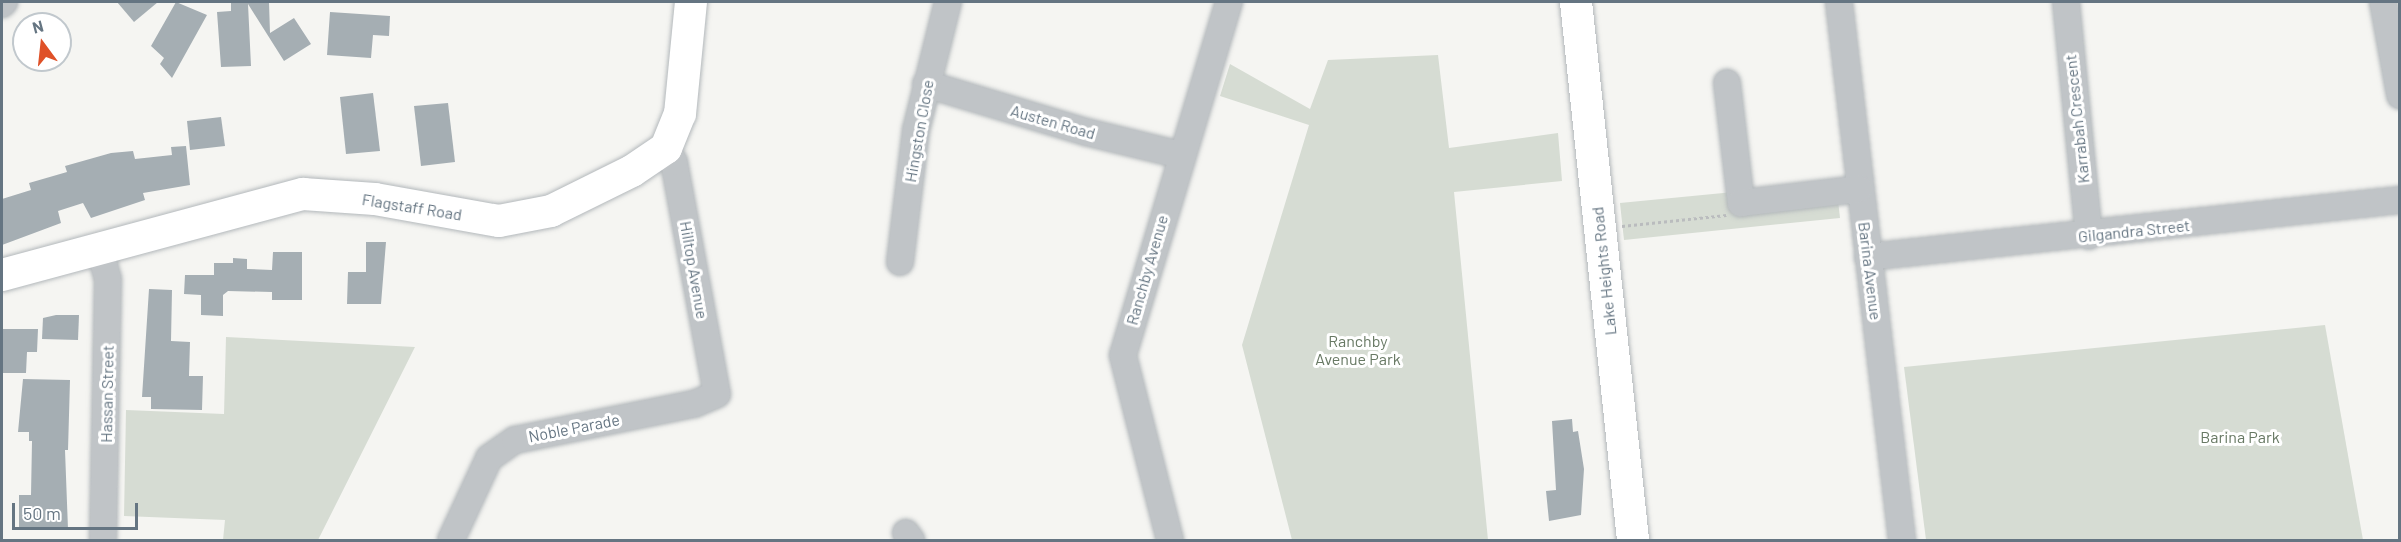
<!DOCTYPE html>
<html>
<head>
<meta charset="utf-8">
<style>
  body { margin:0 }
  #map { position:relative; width:2401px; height:542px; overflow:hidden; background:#f5f5f2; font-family:Barlow,sans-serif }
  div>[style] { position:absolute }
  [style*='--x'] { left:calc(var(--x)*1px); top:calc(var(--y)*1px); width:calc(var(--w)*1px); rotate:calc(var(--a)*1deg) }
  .green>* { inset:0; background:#d6dcd3 }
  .building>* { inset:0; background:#a5aeb3 }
  .path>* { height:3px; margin-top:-1.5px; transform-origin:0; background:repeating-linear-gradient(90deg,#babcbe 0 3px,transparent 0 6px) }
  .roads { filter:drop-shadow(0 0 2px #b3b8bb) drop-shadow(0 0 2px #b3b8bb) }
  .minor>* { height:26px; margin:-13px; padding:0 13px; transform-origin:13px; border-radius:13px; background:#c0c4c7 }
  .major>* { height:32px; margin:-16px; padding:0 16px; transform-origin:16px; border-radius:16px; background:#fff }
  span { translate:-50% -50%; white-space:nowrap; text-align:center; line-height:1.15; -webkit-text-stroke:6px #fff; paint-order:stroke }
  .street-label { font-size:16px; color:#657582 }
  .park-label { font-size:16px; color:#687964 }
  .frame { position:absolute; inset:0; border:3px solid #657582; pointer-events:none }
  .north { position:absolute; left:12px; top:12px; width:60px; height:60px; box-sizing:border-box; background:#fff; border:2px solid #c1c8cd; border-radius:50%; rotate:345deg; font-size:16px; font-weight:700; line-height:24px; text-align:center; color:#657582 }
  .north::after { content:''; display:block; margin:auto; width:21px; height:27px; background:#df5128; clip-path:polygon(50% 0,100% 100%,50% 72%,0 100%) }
  .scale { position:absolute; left:12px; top:503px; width:126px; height:27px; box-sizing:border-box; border:3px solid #657582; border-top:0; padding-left:8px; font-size:18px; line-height:21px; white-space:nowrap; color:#657582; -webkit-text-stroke:4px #fff; paint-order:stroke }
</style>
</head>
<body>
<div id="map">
  <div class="green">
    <div style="clip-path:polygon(1438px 55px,1449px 148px,1558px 133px,1562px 181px,1454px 192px,1488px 540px,1292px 540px,1242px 345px,1309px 125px,1220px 96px,1230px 64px,1310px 109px,1328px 60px)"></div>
    <div style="clip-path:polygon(1836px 182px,1840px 218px,1624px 240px,1620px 203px)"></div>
    <div style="clip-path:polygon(2325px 325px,2363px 540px,1926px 540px,1904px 367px)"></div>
    <div style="clip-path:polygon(226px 337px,415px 347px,318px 540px,223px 540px,225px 520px,124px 516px,126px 410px,224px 414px)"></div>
  </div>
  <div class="building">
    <div style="clip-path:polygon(117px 2px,158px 2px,134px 22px)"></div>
    <div style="clip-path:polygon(176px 2px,207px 15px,172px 78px,160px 64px,164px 58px,151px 46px)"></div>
    <div style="clip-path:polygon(231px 2px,269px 2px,270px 33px,294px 18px,311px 44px,284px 61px,248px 4px,251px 66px,221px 67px,217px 12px,231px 11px)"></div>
    <div style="clip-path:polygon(330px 12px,390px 16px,389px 36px,373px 35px,371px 58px,327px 55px)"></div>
    <div style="clip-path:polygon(373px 93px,380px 151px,346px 154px,340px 97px)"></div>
    <div style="clip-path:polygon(448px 103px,455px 162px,421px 166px,414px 106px)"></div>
    <div style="clip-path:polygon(221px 117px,225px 146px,190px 150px,187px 121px)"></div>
    <div style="clip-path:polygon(186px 146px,190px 185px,143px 193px,145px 200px,91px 218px,83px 203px,58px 211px,61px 223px,2px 245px,2px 199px,31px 190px,29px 183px,67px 172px,65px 166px,111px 153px,133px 151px,135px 159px,172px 155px,171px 147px)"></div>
    <div style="clip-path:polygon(366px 242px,386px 242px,381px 304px,347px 304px,348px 272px,366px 272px)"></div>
    <div style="clip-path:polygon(273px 252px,302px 252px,302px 300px,272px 300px,272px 292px,228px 291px,223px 295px,223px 316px,201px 315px,201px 295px,184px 294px,185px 275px,214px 275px,214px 263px,233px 263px,233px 258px,247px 259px,247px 269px,272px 270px)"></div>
    <div style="clip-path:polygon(149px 289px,172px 290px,171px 341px,190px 342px,189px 376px,203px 376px,202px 410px,151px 409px,151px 397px,142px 397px)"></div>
    <div style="clip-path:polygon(56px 315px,79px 315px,78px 340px,42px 339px,43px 318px)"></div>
    <div style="clip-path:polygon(2px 329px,38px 329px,37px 352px,27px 352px,26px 373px,2px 373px)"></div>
    <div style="clip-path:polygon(23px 379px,70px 380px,68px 450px,65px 450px,68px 529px,19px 529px,19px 495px,31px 495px,32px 441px,29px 441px,29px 432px,18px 432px)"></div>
    <div style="clip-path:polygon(1572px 419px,1573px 432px,1578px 431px,1584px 469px,1581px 515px,1549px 521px,1546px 491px,1556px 490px,1552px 421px)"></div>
  </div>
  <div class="path">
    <div style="--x:1622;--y:226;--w:105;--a:-6"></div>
  </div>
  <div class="roads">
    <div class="minor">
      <div style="--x:1839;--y:2;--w:542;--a:83.32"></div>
      <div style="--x:2066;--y:2;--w:235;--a:84.4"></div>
      <div style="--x:2383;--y:2;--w:95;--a:79.6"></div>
      <div style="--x:2;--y:4;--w:3;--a:-45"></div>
      <div style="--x:1727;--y:83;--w:121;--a:83.3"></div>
      <div style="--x:1741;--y:203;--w:119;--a:-6.8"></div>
      <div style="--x:926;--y:84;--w:167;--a:16.7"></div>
      <div style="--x:1086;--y:132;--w:98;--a:13.6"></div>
      <div style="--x:100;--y:250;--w:30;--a:75"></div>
      <div style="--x:108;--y:279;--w:261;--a:91.1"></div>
      <div style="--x:1868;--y:257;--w:535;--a:-6.12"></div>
      <div style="--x:900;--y:262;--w:133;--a:-83.1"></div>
      <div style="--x:916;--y:130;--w:132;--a:-76"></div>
      <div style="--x:906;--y:533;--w:9;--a:54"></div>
      <div style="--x:451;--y:540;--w:90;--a:-65.1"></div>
      <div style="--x:489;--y:458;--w:32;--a:-35"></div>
      <div style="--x:515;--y:440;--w:183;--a:-11.4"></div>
      <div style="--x:694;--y:404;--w:25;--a:-23"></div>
      <div style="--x:717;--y:394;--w:236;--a:-100.5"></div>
      <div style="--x:674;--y:162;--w:16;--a:-120"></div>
      <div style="--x:1170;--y:540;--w:191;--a:-104.3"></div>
      <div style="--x:1123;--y:355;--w:369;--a:-73.3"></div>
    </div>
    <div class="major">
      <div style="--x:1576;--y:2;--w:541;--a:83.95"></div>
      <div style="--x:2;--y:275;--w:312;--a:-15.1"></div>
      <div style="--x:303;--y:194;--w:72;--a:4"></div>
      <div style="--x:375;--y:199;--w:126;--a:10.1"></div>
      <div style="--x:499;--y:221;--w:53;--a:-10.9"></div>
      <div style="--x:551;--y:211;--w:90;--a:-26.3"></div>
      <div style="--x:632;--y:171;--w:41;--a:-34.1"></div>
      <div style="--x:666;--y:148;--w:37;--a:-68"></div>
      <div style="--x:680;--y:114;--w:113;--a:-84.4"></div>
    </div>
  </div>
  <div class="street-label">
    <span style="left:2077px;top:119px;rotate:-96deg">Karrabah Crescent</span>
    <span style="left:1053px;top:122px;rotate:16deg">Austen Road</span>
    <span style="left:919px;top:131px;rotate:-80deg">Hingston Close</span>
    <span style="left:412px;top:207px;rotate:9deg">Flagstaff Road</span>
    <span style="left:2134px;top:231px;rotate:-6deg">Gilgandra Street</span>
    <span style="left:694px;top:270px;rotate:80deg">Hilltop Avenue</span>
    <span style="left:1147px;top:270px;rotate:-74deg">Ranchby Avenue</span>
    <span style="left:1604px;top:271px;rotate:-96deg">Lake Heights Road</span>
    <span style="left:1870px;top:271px;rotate:83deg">Barina Avenue</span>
    <span style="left:107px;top:394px;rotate:-89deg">Hassan Street</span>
    <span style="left:574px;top:428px;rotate:-11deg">Noble Parade</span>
  </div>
  <div class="park-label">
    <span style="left:1358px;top:350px">Ranchby<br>Avenue Park</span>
    <span style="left:2240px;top:437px">Barina Park</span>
  </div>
  <div class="frame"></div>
  <div class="north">N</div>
  <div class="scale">50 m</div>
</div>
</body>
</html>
